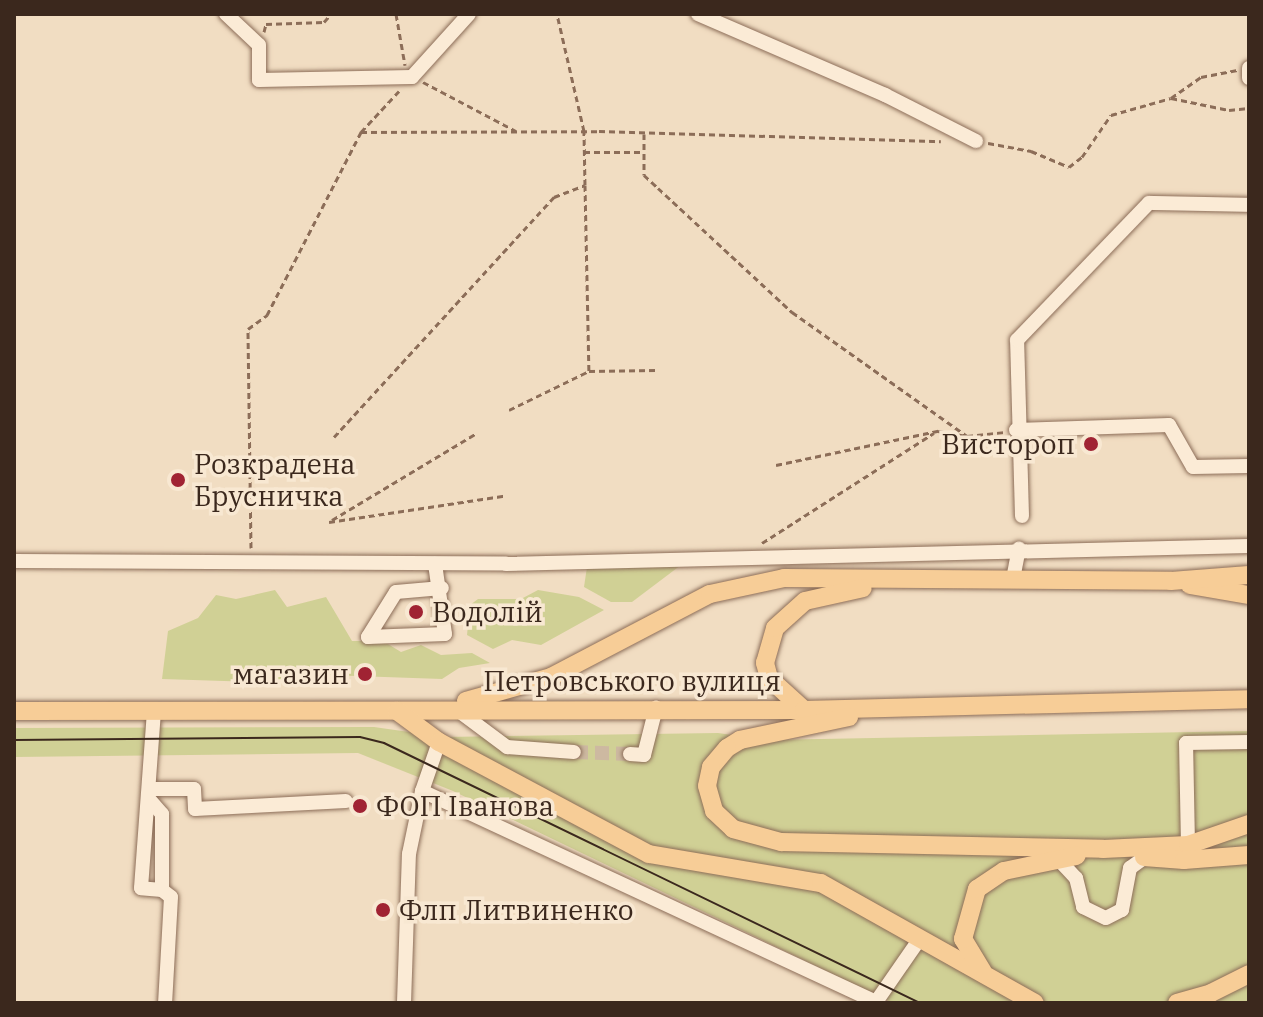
<!DOCTYPE html>
<html>
<head>
<meta charset="utf-8">
<style>
  body { margin:0 }
  #map { position:relative; width:1263px; height:1017px; overflow:hidden; background:#f1ddc2; font-family:"IBM Plex Serif",serif }
  div>[style] { position:absolute }
  [style*='--x'] { left:calc(var(--x)*1px); top:calc(var(--y)*1px); width:calc(var(--w)*1px); rotate:calc(var(--a)*1deg) }
  .green>* { inset:0; background:#d0d095 }
  .minor-tunnel>* { height:14px; margin-top:-7px; transform-origin:0; background:repeating-linear-gradient(90deg,#cdb9a1 0 14px,transparent 0 21px) }
  .path>* { height:3px; margin-top:-1.5px; transform-origin:0; background:repeating-linear-gradient(90deg,#8c6d58 0 6px,transparent 0 10px) }
  .roads { filter:drop-shadow(0 0 2px #8c6d58) drop-shadow(0 0 2px #8c6d58) }
  .minor>* { height:14px; margin:-7px; padding:0 7px; transform-origin:7px; border-radius:7px; background:#fbebd6 }
  .major>* { height:18px; margin:-9px; padding:0 9px; transform-origin:9px; border-radius:9px; background:#f7cd97 }
  .tram>* { height:2px; margin:-1px; padding:0 1px; transform-origin:1px; border-radius:1px; background:#3b281d }
  .dots>* { width:22px; height:22px; translate:-50% -50%; box-sizing:border-box; border:4px solid #f8e8d2; border-radius:50% }
  span { translate:-50% -50%; white-space:nowrap; text-align:center; line-height:1.15; -webkit-text-stroke:7px #f8e8d2; paint-order:stroke }
  .poi-label { font-size:28px; color:#3b281d }
  .right { translate:-100% -50%; text-align:right }
  .left { translate:0 -50%; text-align:left }
  .street-label { font-size:28px; color:#3b281d }
  .frame { position:absolute; inset:0; border:16px solid #3b281d; pointer-events:none }
</style>
</head>
<body>
<div id="map">
  <div class="green">
    <div style="clip-path:polygon(689px 559px,632px 602px,611px 602px,584px 587px,587px 567px)"></div>
    <div style="clip-path:polygon(275px 590px,287px 607px,326px 597px,352px 641px,383px 641px,401px 652px,421px 645px,441px 655px,472px 653px,490px 663px,459px 668px,442px 679px,327px 675px,255px 682px,162px 679px,168px 631px,198px 618px,216px 595px,236px 599px)"></div>
    <div style="clip-path:polygon(538px 590px,579px 597px,604px 610px,541px 645px,512px 640px,493px 649px,467px 635px,470px 605px,478px 599px,521px 599px)"></div>
    <div style="clip-path:polygon(374px 727px,444px 737px,718px 733px,768px 740px,1249px 731px,1249px 1003px,893px 1003px,453px 791px,358px 753px,14px 757px,14px 728px)"></div>
  </div>
  <div class="minor-tunnel">
    <div style="--x:574;--y:752;--w:56;--a:2"></div>
  </div>
  <div class="path">
    <div style="--x:396;--y:14;--w:52;--a:80"></div>
    <div style="--x:264;--y:32;--w:8;--a:-76"></div>
    <div style="--x:266;--y:24;--w:58;--a:-2"></div>
    <div style="--x:324;--y:22;--w:11;--a:-49"></div>
    <div style="--x:423;--y:82;--w:105;--a:27.8"></div>
    <div style="--x:1171;--y:98;--w:59;--a:11.7"></div>
    <div style="--x:1229;--y:110;--w:20;--a:-6"></div>
    <div style="--x:361;--y:132;--w:238;--a:-0.2"></div>
    <div style="--x:599;--y:131;--w:342;--a:1.7"></div>
    <div style="--x:644;--y:134;--w:41;--a:90"></div>
    <div style="--x:644;--y:175;--w:19;--a:43"></div>
    <div style="--x:658;--y:188;--w:183;--a:42.8"></div>
    <div style="--x:792;--y:312;--w:214;--a:35.3"></div>
    <div style="--x:988;--y:143;--w:44;--a:10.5"></div>
    <div style="--x:1031;--y:151;--w:41;--a:22.8"></div>
    <div style="--x:1069;--y:167;--w:16;--a:-38"></div>
    <div style="--x:1082;--y:157;--w:51;--a:-55.4"></div>
    <div style="--x:1111;--y:115;--w:62;--a:-15.8"></div>
    <div style="--x:1171;--y:98;--w:37;--a:-35"></div>
    <div style="--x:1201;--y:77;--w:37;--a:-11"></div>
    <div style="--x:584;--y:152;--w:60;--a:0"></div>
    <div style="--x:585;--y:185;--w:186;--a:88.8"></div>
    <div style="--x:509;--y:410;--w:89;--a:-26"></div>
    <div style="--x:589;--y:371;--w:67;--a:-0.9"></div>
    <div style="--x:334;--y:437;--w:326;--a:-47.5"></div>
    <div style="--x:554;--y:197;--w:33;--a:-21"></div>
    <div style="--x:585;--y:185;--w:54;--a:-91.1"></div>
    <div style="--x:584;--y:131;--w:120;--a:-103"></div>
    <div style="--x:776;--y:465;--w:166;--a:-11.9"></div>
    <div style="--x:938;--y:431;--w:29;--a:10"></div>
    <div style="--x:967;--y:436;--w:37;--a:-6"></div>
    <div style="--x:332;--y:520;--w:167;--a:-31"></div>
    <div style="--x:329;--y:522;--w:177;--a:-8.5"></div>
    <div style="--x:762;--y:543;--w:204;--a:-32.6"></div>
    <div style="--x:251;--y:548;--w:219;--a:-90.8"></div>
    <div style="--x:248;--y:329;--w:24;--a:-36"></div>
    <div style="--x:267;--y:315;--w:206;--a:-62.8"></div>
    <div style="--x:361;--y:132;--w:56;--a:-47.2"></div>
  </div>
  <div class="roads">
    <div class="minor">
      <div style="--x:226;--y:14;--w:45;--a:43.2"></div>
      <div style="--x:259;--y:45;--w:35;--a:90"></div>
      <div style="--x:259;--y:80;--w:153;--a:-1.1"></div>
      <div style="--x:412;--y:77;--w:85;--a:-47.9"></div>
      <div style="--x:698;--y:14;--w:204;--a:23.4"></div>
      <div style="--x:885;--y:95;--w:102;--a:26.8"></div>
      <div style="--x:1249;--y:68;--w:10;--a:90"></div>
      <div style="--x:1016;--y:430;--w:153;--a:-1.9"></div>
      <div style="--x:1169;--y:425;--w:48;--a:60.3"></div>
      <div style="--x:1193;--y:467;--w:56;--a:-1"></div>
      <div style="--x:1022;--y:516;--w:176;--a:-91.6"></div>
      <div style="--x:1017;--y:340;--w:190;--a:-46.1"></div>
      <div style="--x:1149;--y:203;--w:100;--a:1.1"></div>
      <div style="--x:14;--y:561;--w:492;--a:0.3"></div>
      <div style="--x:506;--y:564;--w:743;--a:-1.39"></div>
      <div style="--x:1013;--y:579;--w:31;--a:-79"></div>
      <div style="--x:368;--y:637;--w:77;--a:-2.2"></div>
      <div style="--x:445;--y:634;--w:71;--a:-98.1"></div>
      <div style="--x:368;--y:637;--w:53;--a:-58.1"></div>
      <div style="--x:396;--y:592;--w:46;--a:-5"></div>
      <div style="--x:456;--y:709;--w:64;--a:36.7"></div>
      <div style="--x:507;--y:747;--w:67;--a:4.3"></div>
      <div style="--x:439;--y:742;--w:52;--a:109.1"></div>
      <div style="--x:422;--y:791;--w:501;--a:24.93"></div>
      <div style="--x:876;--y:1002;--w:75;--a:-55.3"></div>
      <div style="--x:630;--y:754;--w:14;--a:4"></div>
      <div style="--x:644;--y:755;--w:49;--a:-75.7"></div>
      <div style="--x:150;--y:789;--w:44;--a:0"></div>
      <div style="--x:194;--y:789;--w:20;--a:87"></div>
      <div style="--x:195;--y:809;--w:151;--a:-3"></div>
      <div style="--x:149;--y:799;--w:20;--a:49"></div>
      <div style="--x:162;--y:814;--w:76;--a:90"></div>
      <div style="--x:162;--y:890;--w:21;--a:-175"></div>
      <div style="--x:141;--y:888;--w:177;--a:-85.8"></div>
      <div style="--x:1188;--y:845;--w:102;--a:-91.1"></div>
      <div style="--x:1186;--y:743;--w:63;--a:-0.9"></div>
      <div style="--x:1059;--y:860;--w:25;--a:47"></div>
      <div style="--x:1076;--y:878;--w:30;--a:76"></div>
      <div style="--x:1083;--y:907;--w:25;--a:26"></div>
      <div style="--x:1106;--y:918;--w:18;--a:-27"></div>
      <div style="--x:1122;--y:910;--w:43;--a:-79.2"></div>
      <div style="--x:1130;--y:868;--w:19;--a:-36"></div>
      <div style="--x:162;--y:890;--w:11;--a:38"></div>
      <div style="--x:171;--y:897;--w:106;--a:93.2"></div>
      <div style="--x:404;--y:1003;--w:149;--a:-88.1"></div>
      <div style="--x:409;--y:854;--w:64;--a:-78.3"></div>
    </div>
    <div class="major">
      <div style="--x:1190;--y:585;--w:60;--a:9.6"></div>
      <div style="--x:466;--y:701;--w:88;--a:-15.8"></div>
      <div style="--x:551;--y:677;--w:179;--a:-27.6"></div>
      <div style="--x:710;--y:594;--w:76;--a:-12.2"></div>
      <div style="--x:784;--y:578;--w:387;--a:0.4"></div>
      <div style="--x:1171;--y:581;--w:78;--a:-4.4"></div>
      <div style="--x:804;--y:710;--w:47;--a:-137.6"></div>
      <div style="--x:769;--y:678;--w:16;--a:-105"></div>
      <div style="--x:765;--y:663;--w:36;--a:-74"></div>
      <div style="--x:775;--y:628;--w:40;--a:-42"></div>
      <div style="--x:805;--y:601;--w:59;--a:-12.6"></div>
      <div style="--x:14;--y:711;--w:790;--a:-0.07"></div>
      <div style="--x:804;--y:710;--w:445;--a:-1.4"></div>
      <div style="--x:397;--y:711;--w:52;--a:36.4"></div>
      <div style="--x:439;--y:742;--w:238;--a:28.1"></div>
      <div style="--x:649;--y:854;--w:174;--a:9.6"></div>
      <div style="--x:821;--y:883;--w:245;--a:29.3"></div>
      <div style="--x:849;--y:717;--w:111;--a:168.1"></div>
      <div style="--x:740;--y:740;--w:15;--a:148"></div>
      <div style="--x:727;--y:748;--w:25;--a:130"></div>
      <div style="--x:711;--y:767;--w:19;--a:102"></div>
      <div style="--x:707;--y:786;--w:26;--a:74"></div>
      <div style="--x:714;--y:811;--w:26;--a:43"></div>
      <div style="--x:733;--y:829;--w:50;--a:15.2"></div>
      <div style="--x:781;--y:842;--w:322;--a:1.2"></div>
      <div style="--x:1103;--y:849;--w:85;--a:-2.7"></div>
      <div style="--x:1188;--y:845;--w:65;--a:-19"></div>
      <div style="--x:1144;--y:857;--w:40;--a:4.3"></div>
      <div style="--x:1184;--y:860;--w:65;--a:-4.4"></div>
      <div style="--x:983;--y:972;--w:39;--a:-121"></div>
      <div style="--x:963;--y:939;--w:52;--a:-74.4"></div>
      <div style="--x:977;--y:889;--w:32;--a:-34"></div>
      <div style="--x:1004;--y:871;--w:74;--a:-11.8"></div>
      <div style="--x:1177;--y:1003;--w:35;--a:-16"></div>
      <div style="--x:1211;--y:993;--w:42;--a:-26.6"></div>
    </div>
  </div>
  <div class="tram">
    <div style="--x:14;--y:740;--w:346;--a:-0.5"></div>
    <div style="--x:360;--y:737;--w:25;--a:14"></div>
    <div style="--x:384;--y:743;--w:596;--a:25.88"></div>
  </div>
  <div class="dots">
    <div style="left:1091px;top:444px;background:#a02333"></div>
    <div style="left:178px;top:480px;background:#a02333"></div>
    <div style="left:416px;top:612px;background:#a02333"></div>
    <div style="left:365px;top:674px;background:#a02333"></div>
    <div style="left:360px;top:806px;background:#a02333"></div>
    <div style="left:383px;top:910px;background:#a02333"></div>
  </div>
  <div class="poi-label">
    <span class="right" style="left:1075px;top:444px">Вистороп</span>
    <span class="left" style="left:194px;top:480px">Розкрадена<br>Брусничка</span>
    <span class="left" style="left:432px;top:612px">Водолій</span>
    <span class="right" style="left:349px;top:674px">магазин</span>
    <span class="left" style="left:376px;top:806px">ФОП Іванова</span>
    <span class="left" style="left:399px;top:910px">Флп Литвиненко</span>
  </div>
  <div class="street-label">
    <span style="left:632px;top:681px">Петровського вулиця</span>
  </div>
  <div class="frame"></div>
</div>
</body>
</html>
